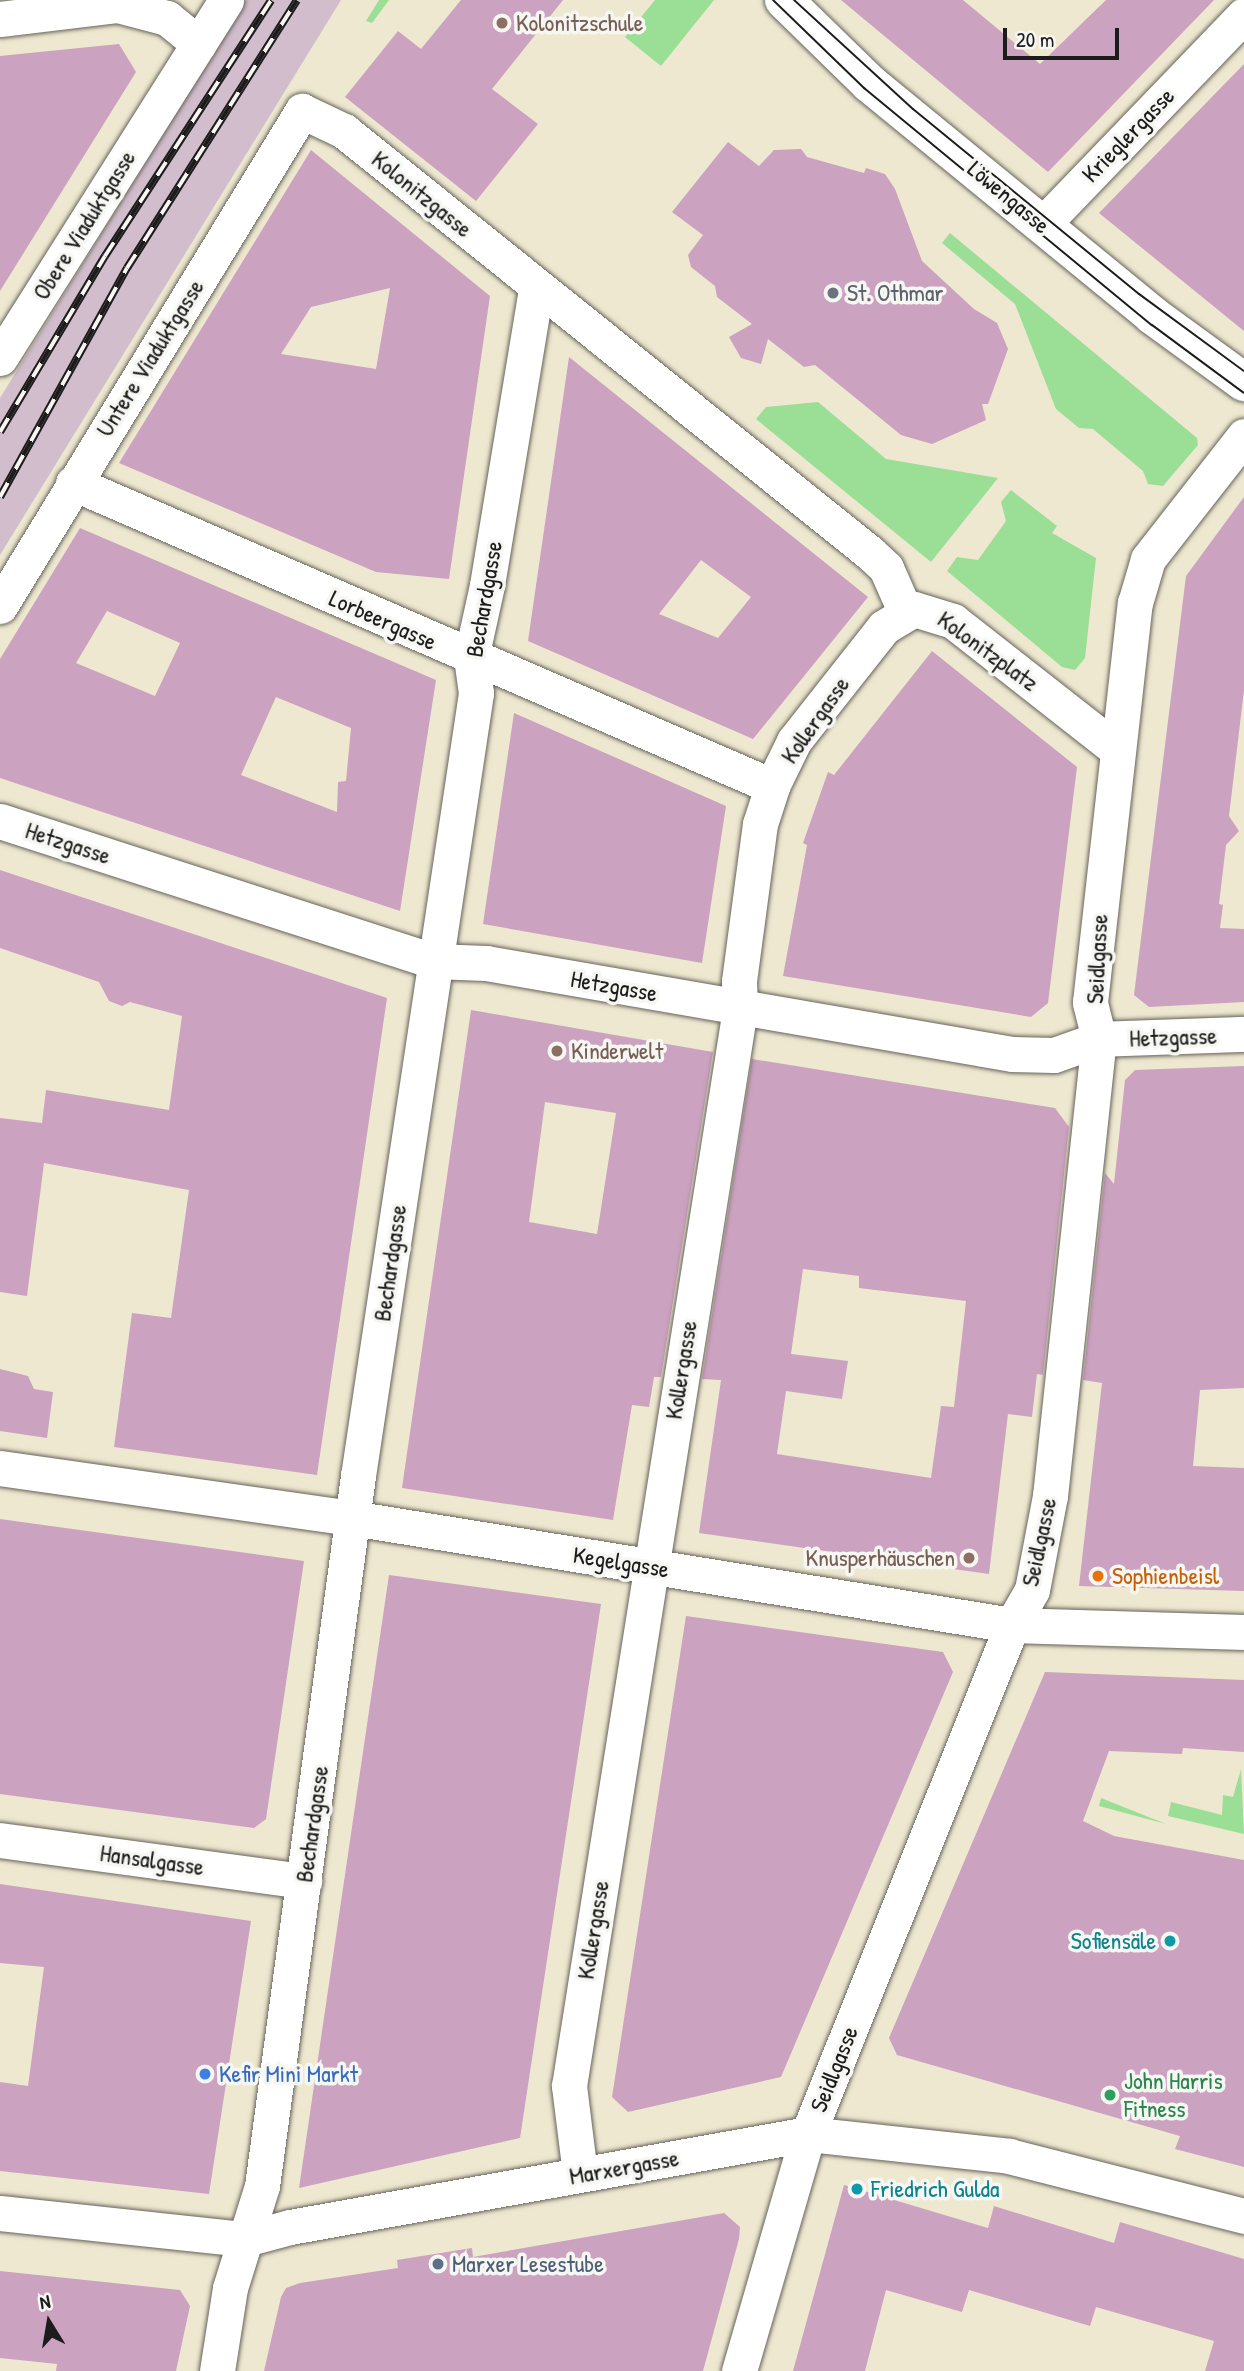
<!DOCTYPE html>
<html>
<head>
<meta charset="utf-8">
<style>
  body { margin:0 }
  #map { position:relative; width:1244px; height:2371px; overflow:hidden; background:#eee8d0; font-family:"Patrick Hand",sans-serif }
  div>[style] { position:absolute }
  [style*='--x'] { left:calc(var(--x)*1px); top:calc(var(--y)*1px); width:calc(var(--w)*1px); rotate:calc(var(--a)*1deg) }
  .industrial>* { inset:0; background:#d1bdcb }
  .green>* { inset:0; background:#9bde95 }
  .building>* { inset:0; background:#cba2bf }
  .roads { filter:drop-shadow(0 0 2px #66635b) drop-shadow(0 0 2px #66635b) }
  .minor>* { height:35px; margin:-17.5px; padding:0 17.5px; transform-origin:17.5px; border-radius:17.5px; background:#fff }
  .tertiary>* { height:38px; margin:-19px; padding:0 19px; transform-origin:19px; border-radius:19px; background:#fff }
  .tram>* { height:2px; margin:-1px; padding:0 1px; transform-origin:1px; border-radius:1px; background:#1c1c1c }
  .rail>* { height:8px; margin-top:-4px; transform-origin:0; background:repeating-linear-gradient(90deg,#f6f6f2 0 16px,#1c1c1c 0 32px); box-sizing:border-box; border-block:2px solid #1c1c1c }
  .dots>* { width:19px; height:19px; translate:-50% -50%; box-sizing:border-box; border:4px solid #f6f6f2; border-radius:50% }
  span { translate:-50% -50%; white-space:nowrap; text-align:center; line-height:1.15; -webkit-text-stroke:7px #f6f6f2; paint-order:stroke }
  .education-label { font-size:24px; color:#785e54 }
  .left { translate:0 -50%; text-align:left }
  .right { translate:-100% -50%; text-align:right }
  .street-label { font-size:24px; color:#1c1c1c }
  .worship-label { font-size:24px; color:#5b616d }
  .food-label { font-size:24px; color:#c56008 }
  .culture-label { font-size:24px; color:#0d838f }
  .shop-label { font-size:24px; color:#366cbe }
  .leisure-label { font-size:24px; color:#27864d }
  .service-label { font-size:24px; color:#4e5e75 }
  .north { position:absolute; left:14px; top:2287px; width:70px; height:70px; -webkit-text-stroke:5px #f6f6f2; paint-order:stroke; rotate:349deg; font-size:19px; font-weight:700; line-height:28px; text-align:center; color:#1c1c1c }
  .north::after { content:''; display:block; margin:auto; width:24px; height:32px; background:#1c1c1c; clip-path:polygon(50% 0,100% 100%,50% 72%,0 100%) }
  .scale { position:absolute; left:1003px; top:28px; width:116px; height:32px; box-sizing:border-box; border:4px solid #1c1c1c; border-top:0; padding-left:9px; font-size:21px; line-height:24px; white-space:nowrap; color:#1c1c1c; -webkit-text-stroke:5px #f6f6f2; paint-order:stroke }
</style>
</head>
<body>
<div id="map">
  <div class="industrial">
    <div style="clip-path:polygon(246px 0,341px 0,0 555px,0 398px)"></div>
  </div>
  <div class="green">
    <div style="clip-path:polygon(379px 0,389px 0,372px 23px,366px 21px)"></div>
    <div style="clip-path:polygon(655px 0,714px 0,661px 66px,625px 37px)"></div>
    <div style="clip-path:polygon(950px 233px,1197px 438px,1198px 445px,1163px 486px,1148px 484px,1143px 471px,1093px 429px,1079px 428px,1056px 409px,1015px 304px,942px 243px)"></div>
    <div style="clip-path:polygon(818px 402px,886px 459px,998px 478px,931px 562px,756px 419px,766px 407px)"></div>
    <div style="clip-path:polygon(1011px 490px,1057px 526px,1052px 533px,1096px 558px,1085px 658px,1075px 670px,1062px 667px,947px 571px,957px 557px,978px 560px,1006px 521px,1001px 502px)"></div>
    <div style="clip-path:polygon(1241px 1769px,1244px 1834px,1168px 1816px,1171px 1802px,1222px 1815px,1223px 1795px,1233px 1797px)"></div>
    <div style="clip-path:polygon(1101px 1798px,1166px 1824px,1099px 1806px)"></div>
  </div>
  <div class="building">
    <div style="clip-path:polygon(461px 0,563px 0,492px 89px,538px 124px,476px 201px,345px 97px,398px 31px,421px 49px)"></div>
    <div style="clip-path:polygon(841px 0,963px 0,1040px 64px,1106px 0,1214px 0,1048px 172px)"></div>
    <div style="clip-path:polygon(119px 44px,136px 72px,0 291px,0 56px)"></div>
    <div style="clip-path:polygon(1244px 64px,1244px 331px,1099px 213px)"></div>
    <div style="clip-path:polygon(728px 142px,759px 166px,774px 150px,801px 149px,807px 157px,864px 173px,866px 168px,885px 174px,895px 189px,922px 261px,974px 309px,997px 323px,1008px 349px,988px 404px,982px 404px,986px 420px,932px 444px,901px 435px,815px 365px,804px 367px,768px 339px,761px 364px,741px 358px,729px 337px,752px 324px,717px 297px,715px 286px,691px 267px,688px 255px,703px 235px,672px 212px)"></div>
    <div style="clip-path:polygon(evenodd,311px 150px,490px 296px,449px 579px,376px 572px,119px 463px,311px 150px,390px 288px,376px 369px,281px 354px,311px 307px,390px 288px)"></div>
    <div style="clip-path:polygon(evenodd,569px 357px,868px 597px,753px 739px,528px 641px,569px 357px,701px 560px,751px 597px,718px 638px,659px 614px,701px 560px)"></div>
    <div style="clip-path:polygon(1244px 497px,1244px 690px,1229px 816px,1239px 831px,1226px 845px,1219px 904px,1223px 905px,1220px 928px,1244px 929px,1244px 1002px,1149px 1007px,1134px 995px,1186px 576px)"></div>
    <div style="clip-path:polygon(evenodd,80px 528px,436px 680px,400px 911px,0 778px,0 659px,80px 528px,107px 611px,180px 643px,155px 696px,76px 663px,107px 611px,80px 528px,276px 697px,351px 728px,346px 781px,338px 782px,337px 812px,241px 775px,276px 697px)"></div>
    <div style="clip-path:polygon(932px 651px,1077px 767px,1048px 1003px,1031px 1017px,783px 976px,807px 845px,803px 843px,828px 772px,834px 775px)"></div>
    <div style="clip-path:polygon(514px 713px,726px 806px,702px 963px,483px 924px)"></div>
    <div style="clip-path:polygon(0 870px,387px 998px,317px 1475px,114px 1447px,132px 1313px,171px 1318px,189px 1190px,44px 1163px,27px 1296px,0 1292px,0 1118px,42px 1123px,46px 1090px,169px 1110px,182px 1016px,130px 1002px,122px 1006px,109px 1001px,99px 982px,0 948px)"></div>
    <div style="clip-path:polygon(evenodd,471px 1010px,713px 1052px,661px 1377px,654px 1377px,649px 1407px,632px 1405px,613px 1520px,402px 1488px,471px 1010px,545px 1102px,616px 1113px,597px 1234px,529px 1222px,545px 1102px)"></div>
    <div style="clip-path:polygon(evenodd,752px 1059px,1055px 1108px,1069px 1127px,1043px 1375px,1037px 1374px,1032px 1417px,1008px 1414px,989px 1574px,699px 1533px,721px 1380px,702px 1379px,752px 1059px,803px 1269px,859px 1276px,859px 1288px,966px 1301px,954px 1407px,941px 1406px,931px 1478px,777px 1454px,786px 1391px,842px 1399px,848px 1361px,791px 1354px,803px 1269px)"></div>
    <div style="clip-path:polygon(1244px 1066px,1244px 1388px,1200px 1390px,1193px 1466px,1244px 1468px,1244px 1591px,1079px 1586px,1102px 1383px,1083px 1380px,1105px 1173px,1114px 1184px,1125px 1080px,1135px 1070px)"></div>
    <div style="clip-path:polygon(0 1369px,28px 1376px,34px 1389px,53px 1392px,47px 1438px,0 1431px)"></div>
    <div style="clip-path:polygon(0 1519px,304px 1561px,266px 1819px,254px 1828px,0 1794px)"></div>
    <div style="clip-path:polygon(389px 1575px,601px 1604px,520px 2138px,299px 2188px)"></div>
    <div style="clip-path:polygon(686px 1616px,943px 1652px,953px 1672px,781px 2077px,628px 2112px,612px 2097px)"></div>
    <div style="clip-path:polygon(1045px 1672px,1244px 1680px,1244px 1752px,1183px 1748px,1182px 1754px,1109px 1751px,1083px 1821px,1114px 1836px,1244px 1860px,1244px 2167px,1175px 2149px,1180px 2136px,897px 2055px,889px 2038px)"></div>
    <div style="clip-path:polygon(0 1884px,251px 1921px,209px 2194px,0 2171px,0 2082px,28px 2086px,44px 1967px,0 1963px)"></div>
    <div style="clip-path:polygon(844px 2185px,988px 2228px,994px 2206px,1114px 2243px,1120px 2222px,1244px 2259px,1244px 2371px,1205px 2371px,1214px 2341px,1096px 2307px,1090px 2326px,969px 2290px,962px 2312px,886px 2290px,865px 2371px,793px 2371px)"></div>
    <div style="clip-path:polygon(724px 2213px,740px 2227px,739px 2239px,703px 2371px,264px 2371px,281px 2297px,286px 2288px,300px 2283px,398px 2268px,397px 2260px,472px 2248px,473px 2257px)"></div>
    <div style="clip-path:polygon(0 2271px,180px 2290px,190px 2306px,176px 2371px,56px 2371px,57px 2364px,0 2358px)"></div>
  </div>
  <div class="roads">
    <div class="minor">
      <div style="--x:0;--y:19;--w:119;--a:-6.8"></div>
      <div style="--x:118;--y:5;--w:51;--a:14.9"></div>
      <div style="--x:167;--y:18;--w:41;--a:39.1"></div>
      <div style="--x:1042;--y:225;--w:291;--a:-46.1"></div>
      <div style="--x:0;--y:358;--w:423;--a:-57.7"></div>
      <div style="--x:73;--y:483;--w:762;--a:23.44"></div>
      <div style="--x:0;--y:606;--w:580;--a:-58.61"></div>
      <div style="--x:302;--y:111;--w:47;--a:25.5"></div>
      <div style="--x:344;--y:131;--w:674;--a:38.74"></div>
      <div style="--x:870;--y:553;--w:22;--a:43"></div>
      <div style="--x:886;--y:568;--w:47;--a:66.2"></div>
      <div style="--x:0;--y:821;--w:455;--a:17.9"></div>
      <div style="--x:433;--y:961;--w:53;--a:2.2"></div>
      <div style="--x:486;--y:963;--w:534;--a:9.82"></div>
      <div style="--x:1012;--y:1054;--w:42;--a:1.4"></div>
      <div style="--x:1054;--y:1055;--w:48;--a:-19.6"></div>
      <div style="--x:1099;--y:1039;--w:145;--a:-2"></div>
      <div style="--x:0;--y:1468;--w:356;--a:8.1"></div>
      <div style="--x:352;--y:1518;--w:669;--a:9.21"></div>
      <div style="--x:1012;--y:1625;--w:232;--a:1.7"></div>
      <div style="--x:0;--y:1840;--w:307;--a:7.7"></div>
      <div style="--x:580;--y:2174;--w:89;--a:-97.1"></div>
      <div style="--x:569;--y:2086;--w:1090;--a:-80.98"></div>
      <div style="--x:740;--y:1009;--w:28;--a:-92"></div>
      <div style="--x:739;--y:981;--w:158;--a:-82.4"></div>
      <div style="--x:760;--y:824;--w:40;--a:-72"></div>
      <div style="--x:772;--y:786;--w:50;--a:-63.9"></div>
      <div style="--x:794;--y:741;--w:145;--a:-51.7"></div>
      <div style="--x:884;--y:627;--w:35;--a:-31"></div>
      <div style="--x:914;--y:609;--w:41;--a:17.1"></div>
      <div style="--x:953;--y:621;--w:206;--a:38.1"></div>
      <div style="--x:0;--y:2213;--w:246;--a:6.1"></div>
      <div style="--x:245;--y:2239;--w:47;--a:-14.9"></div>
      <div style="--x:290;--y:2227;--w:526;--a:-10.18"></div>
      <div style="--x:808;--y:2134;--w:202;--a:6.2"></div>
      <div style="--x:1009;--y:2156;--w:243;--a:14.3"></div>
      <div style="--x:217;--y:2371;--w:84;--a:-81.1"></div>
      <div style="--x:230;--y:2288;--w:107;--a:-72.6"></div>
      <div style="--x:262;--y:2186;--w:716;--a:-82.3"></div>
      <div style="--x:358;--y:1476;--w:792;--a:-81.43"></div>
      <div style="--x:476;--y:693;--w:35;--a:-98"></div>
      <div style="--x:471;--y:658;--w:75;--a:-77.6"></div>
      <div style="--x:487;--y:585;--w:301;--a:-80.6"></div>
      <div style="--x:739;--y:2371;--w:247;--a:-73.8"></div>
      <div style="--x:808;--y:2134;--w:548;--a:-68.16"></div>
      <div style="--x:1012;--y:1625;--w:40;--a:-60.3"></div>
      <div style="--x:1032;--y:1590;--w:96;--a:-79.2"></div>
      <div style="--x:1050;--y:1496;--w:460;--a:-83.9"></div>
      <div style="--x:1099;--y:1039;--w:38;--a:-104"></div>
      <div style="--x:1090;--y:1002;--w:402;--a:-83.6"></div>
      <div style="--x:1135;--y:603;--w:46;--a:-73.5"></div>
      <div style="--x:1148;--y:559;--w:156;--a:-52"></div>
    </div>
    <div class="tertiary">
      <div style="--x:784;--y:0;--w:119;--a:44.3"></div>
      <div style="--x:869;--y:83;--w:366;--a:39.3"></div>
      <div style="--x:1152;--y:315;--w:114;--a:36.1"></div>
    </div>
  </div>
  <div class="tram">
    <div style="--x:773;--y:0;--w:127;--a:44"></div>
    <div style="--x:864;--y:88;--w:373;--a:39.5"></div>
    <div style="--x:1152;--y:325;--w:114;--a:36.5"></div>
    <div style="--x:794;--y:0;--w:161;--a:42.5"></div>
    <div style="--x:913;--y:109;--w:292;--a:39.3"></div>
    <div style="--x:1139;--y:294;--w:130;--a:36.3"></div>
  </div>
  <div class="rail">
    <div style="--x:0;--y:432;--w:205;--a:-59.2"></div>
    <div style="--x:105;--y:256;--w:305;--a:-57"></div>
    <div style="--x:0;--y:497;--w:262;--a:-61"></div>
    <div style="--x:127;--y:268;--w:317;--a:-57.6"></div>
  </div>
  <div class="dots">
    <div style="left:502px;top:23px;background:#8d6e63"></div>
    <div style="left:833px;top:293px;background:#6b7280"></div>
    <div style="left:557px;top:1051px;background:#8d6e63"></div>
    <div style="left:969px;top:1558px;background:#8d6e63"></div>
    <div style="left:1098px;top:1576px;background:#e8710a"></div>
    <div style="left:1170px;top:1941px;background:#0f9aa8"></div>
    <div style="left:205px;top:2074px;background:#3f7fe0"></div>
    <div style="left:1110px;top:2095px;background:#2e9e5b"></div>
    <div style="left:857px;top:2189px;background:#0f9aa8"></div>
    <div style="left:438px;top:2264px;background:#5c6f8a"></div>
  </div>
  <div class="education-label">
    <span class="left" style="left:516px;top:23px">Kolonitzschule</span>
    <span class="left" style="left:571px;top:1051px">Kinderwelt</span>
    <span class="right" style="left:955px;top:1558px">Knusperhäuschen</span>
  </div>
  <div class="street-label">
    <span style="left:1128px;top:135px;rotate:-46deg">Krieglergasse</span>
    <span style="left:422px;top:194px;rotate:39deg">Kolonitzgasse</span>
    <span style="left:1009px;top:197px;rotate:40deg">Löwengasse</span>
    <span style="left:84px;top:225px;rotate:-58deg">Obere Viaduktgasse</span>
    <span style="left:150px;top:358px;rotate:-58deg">Untere Viaduktgasse</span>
    <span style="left:484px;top:599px;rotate:-80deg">Bechardgasse</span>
    <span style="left:383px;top:620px;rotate:24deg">Lorbeergasse</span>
    <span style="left:988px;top:651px;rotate:36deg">Kolonitzplatz</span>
    <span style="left:815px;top:720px;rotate:-55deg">Kollergasse</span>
    <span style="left:68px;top:843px;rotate:18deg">Hetzgasse</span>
    <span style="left:1097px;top:959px;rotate:-87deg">Seidlgasse</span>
    <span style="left:614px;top:986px;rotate:10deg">Hetzgasse</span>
    <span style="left:1173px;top:1037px;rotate:-2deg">Hetzgasse</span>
    <span style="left:390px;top:1263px;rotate:-82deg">Bechardgasse</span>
    <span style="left:681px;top:1370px;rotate:-81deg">Kollergasse</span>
    <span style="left:1039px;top:1542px;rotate:-78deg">Seidlgasse</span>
    <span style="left:621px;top:1562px;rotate:9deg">Kegelgasse</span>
    <span style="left:312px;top:1824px;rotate:-82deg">Bechardgasse</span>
    <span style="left:152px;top:1860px;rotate:8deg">Hansalgasse</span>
    <span style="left:593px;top:1930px;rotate:-81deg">Kollergasse</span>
    <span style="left:834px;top:2069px;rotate:-68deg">Seidlgasse</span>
    <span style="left:624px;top:2167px;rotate:-10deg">Marxergasse</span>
  </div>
  <div class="worship-label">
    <span class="left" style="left:847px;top:293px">St. Othmar</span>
  </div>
  <div class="food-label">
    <span class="left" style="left:1112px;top:1576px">Sophienbeisl</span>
  </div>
  <div class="culture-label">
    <span class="right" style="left:1156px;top:1941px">Sofiensäle</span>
    <span class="left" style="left:871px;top:2189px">Friedrich Gulda</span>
  </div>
  <div class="shop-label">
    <span class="left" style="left:219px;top:2074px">Kefir Mini Markt</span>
  </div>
  <div class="leisure-label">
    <span class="left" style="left:1124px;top:2095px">John Harris<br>Fitness</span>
  </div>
  <div class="service-label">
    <span class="left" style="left:452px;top:2264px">Marxer Lesestube</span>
  </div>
  <div class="north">N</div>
  <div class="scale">20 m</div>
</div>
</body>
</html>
